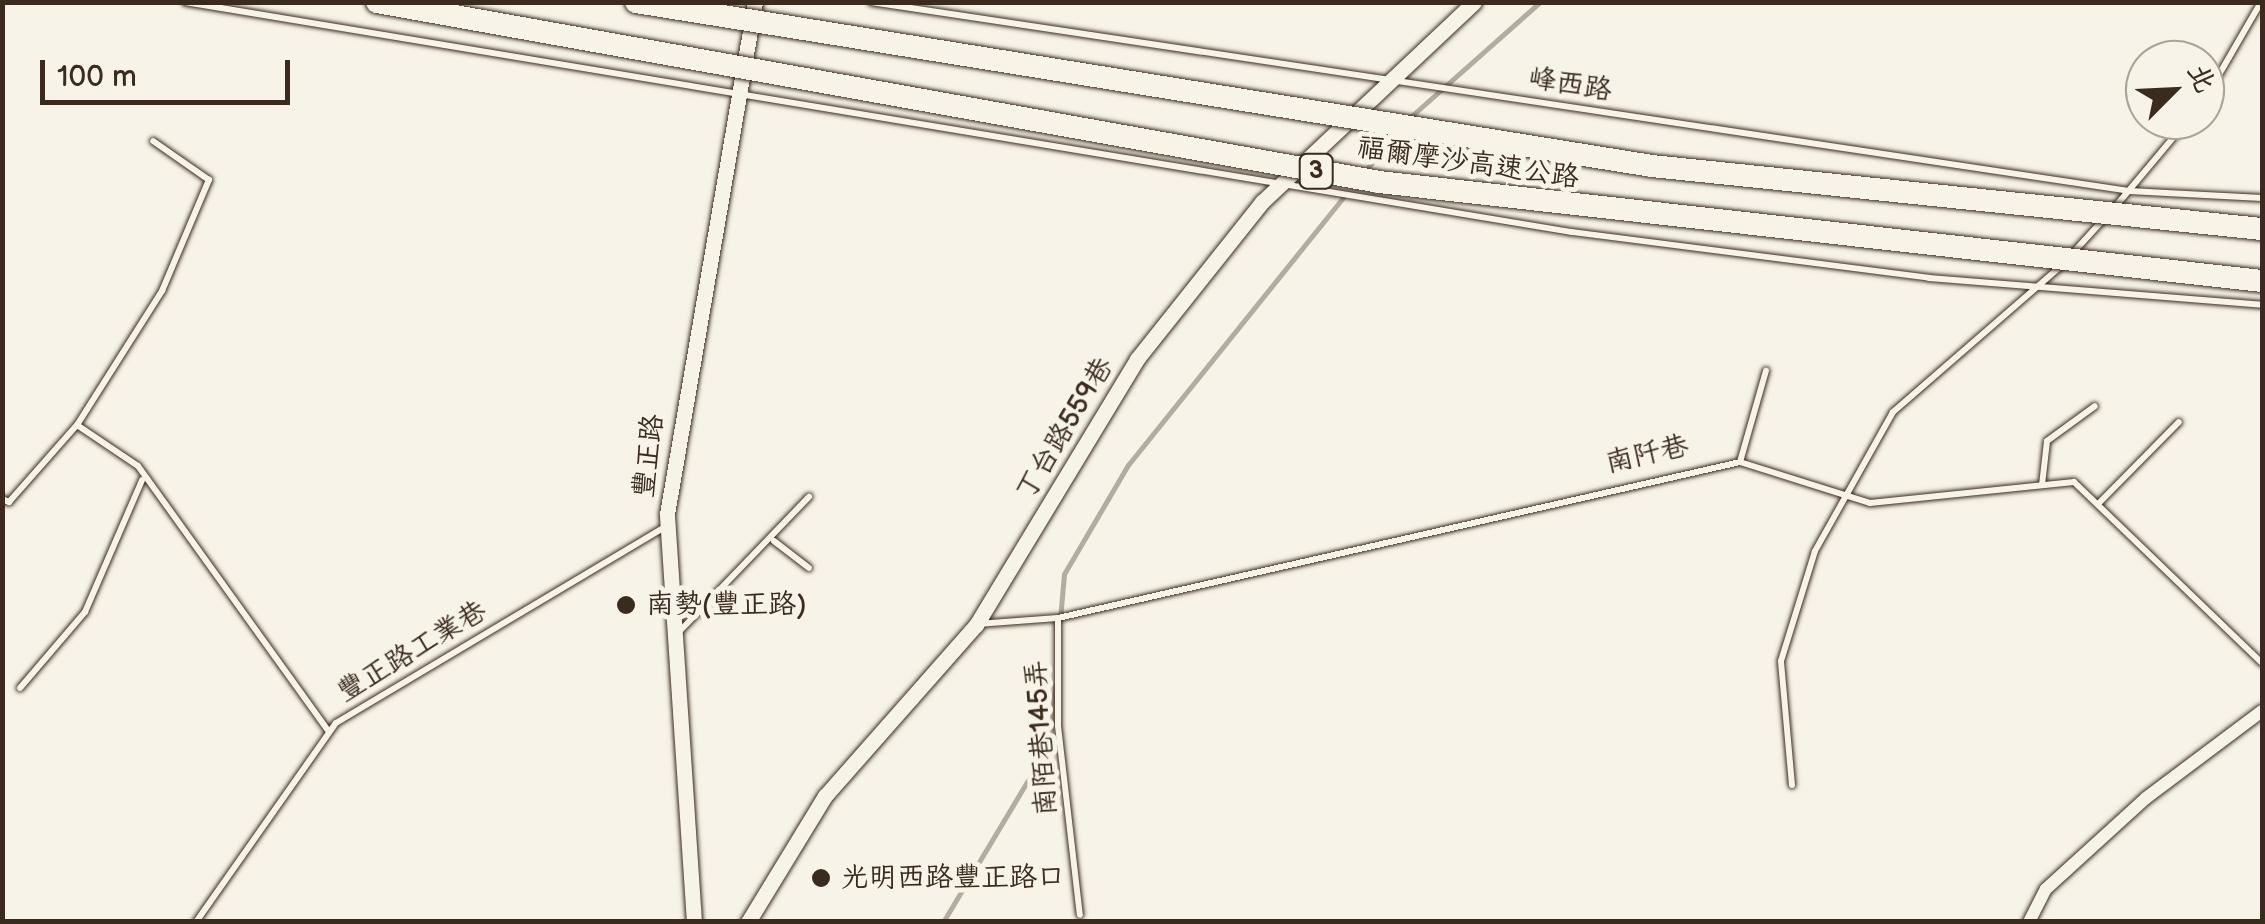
<!DOCTYPE html>
<html>
<head>
<meta charset="utf-8">
<style>
  body { margin:0 }
  #map { position:relative; width:2265px; height:924px; overflow:hidden; background:#f7f3e8; font-family:"Balsamiq Sans","LXGW WenKai TC",sans-serif }
  div>[style] { position:absolute }
  [style*='--x'] { left:calc(var(--x)*1px); top:calc(var(--y)*1px); width:calc(var(--w)*1px); rotate:calc(var(--a)*1deg) }
  .stream>* { height:5px; margin:-2.5px; padding:0 2.5px; transform-origin:2.5px; border-radius:2.5px; background:#b4aca0 }
  .roads { filter:drop-shadow(0 0 2px #3b2a1e) drop-shadow(0 0 2px #3b2a1e) }
  .service>* { height:6px; margin:-3px; padding:0 3px; transform-origin:3px; border-radius:3px; background:#f7f3e8 }
  .minor>* { height:12px; margin:-6px; padding:0 6px; transform-origin:6px; border-radius:6px; background:#f7f3e8 }
  .tertiary>* { height:15px; margin:-7.5px; padding:0 7.5px; transform-origin:7.5px; border-radius:7.5px; background:#f7f3e8 }
  .bridges { filter:drop-shadow(0 0 2px #3b2a1e) drop-shadow(0 0 2px #3b2a1e) }
  .motorway-bridge>* { height:22px; margin:-11px; padding:0 11px; transform-origin:11px; border-radius:11px; background:#f7f3e8 }
  .dots>* { width:28px; height:28px; translate:-50% -50%; box-sizing:border-box; border:5px solid #f7f3e8; border-radius:50% }
  span { translate:-50% -50%; white-space:nowrap; text-align:center; line-height:1.15; -webkit-text-stroke:10px #f7f3e8; paint-order:stroke }
  .shield-label span { padding:2px 8px; background:#f7f3e8; border:2px solid; border-radius:8px; -webkit-text-stroke-width:0 }
  .shield-label { font-size:25px; color:#3b2a1e; font-weight:700 }
  .street-label { font-size:28px; color:#3b2a1e }
  .poi-label { font-size:28px; color:#3b2a1e }
  .left { translate:0 -50%; text-align:left }
  .frame { position:absolute; inset:0; border:5px solid #3b2a1e; pointer-events:none }
  .north { position:absolute; left:2125px; top:40px; width:100px; height:100px; box-sizing:border-box; background:#f7f3e8; border:2px solid #aca397; border-radius:50%; rotate:66deg; font-size:28px; font-weight:700; line-height:40px; text-align:center; color:#3b2a1e }
  .north::after { content:''; display:block; margin:auto; width:35px; height:45px; background:#3b2a1e; clip-path:polygon(50% 0,100% 100%,50% 72%,0 100%) }
  .scale { position:absolute; left:40px; top:60px; width:250px; height:45px; box-sizing:border-box; border:5px solid #3b2a1e; border-top:0; padding-left:12px; font-size:30px; line-height:35px; white-space:nowrap; color:#3b2a1e; -webkit-text-stroke:8px #f7f3e8; paint-order:stroke }
</style>
</head>
<body>
<div id="map">
  <div class="stream">
    <div style="--x:1407;--y:120;--w:178;--a:-41.6"></div>
    <div style="--x:1366;--y:170;--w:49;--a:-50.8"></div>
    <div style="--x:1060;--y:619;--w:45;--a:-84.9"></div>
    <div style="--x:1064;--y:574;--w:126;--a:-59.6"></div>
    <div style="--x:1128;--y:465;--w:348;--a:-51.2"></div>
    <div style="--x:943;--y:922;--w:209;--a:-59.1"></div>
    <div style="--x:1050;--y:743;--w:58;--a:-85.1"></div>
  </div>
  <div class="roads">
    <div class="service">
      <div style="--x:185;--y:2;--w:1406;--a:9.42"></div>
      <div style="--x:1572;--y:232;--w:360;--a:7.3"></div>
      <div style="--x:1929;--y:278;--w:334;--a:4.6"></div>
      <div style="--x:871;--y:2;--w:1272;--a:8.54"></div>
      <div style="--x:2129;--y:191;--w:133;--a:3"></div>
      <div style="--x:2205;--y:99;--w:112;--a:-60"></div>
      <div style="--x:2115;--y:207;--w:114;--a:-50"></div>
      <div style="--x:2071;--y:255;--w:47;--a:-47.6"></div>
      <div style="--x:77;--y:425;--w:73;--a:33.9"></div>
      <div style="--x:138;--y:466;--w:327;--a:54.3"></div>
      <div style="--x:1740;--y:462;--w:95;--a:-74.1"></div>
      <div style="--x:2042;--y:485;--w:44;--a:-83.5"></div>
      <div style="--x:2047;--y:441;--w:59;--a:-36.1"></div>
      <div style="--x:2;--y:499;--w:8;--a:23"></div>
      <div style="--x:9;--y:502;--w:103;--a:-48.6"></div>
      <div style="--x:77;--y:425;--w:159;--a:-57.6"></div>
      <div style="--x:162;--y:291;--w:121;--a:-67.1"></div>
      <div style="--x:209;--y:180;--w:68;--a:-145.1"></div>
      <div style="--x:2098;--y:504;--w:115;--a:-45.4"></div>
      <div style="--x:774;--y:541;--w:44;--a:37.6"></div>
      <div style="--x:1058;--y:618;--w:108;--a:90"></div>
      <div style="--x:1058;--y:726;--w:190;--a:83.4"></div>
      <div style="--x:977;--y:624;--w:81;--a:-4.2"></div>
      <div style="--x:1058;--y:618;--w:700;--a:-12.88"></div>
      <div style="--x:1740;--y:462;--w:136;--a:17.5"></div>
      <div style="--x:1870;--y:503;--w:205;--a:-5.9"></div>
      <div style="--x:2074;--y:482;--w:261;--a:43.9"></div>
      <div style="--x:676;--y:635;--w:192;--a:-46.1"></div>
      <div style="--x:20;--y:688;--w:100;--a:-49.5"></div>
      <div style="--x:85;--y:612;--w:144;--a:-66.6"></div>
      <div style="--x:1792;--y:785;--w:124;--a:-95.1"></div>
      <div style="--x:1781;--y:661;--w:115;--a:-72.8"></div>
      <div style="--x:1815;--y:551;--w:159;--a:-60.7"></div>
      <div style="--x:1893;--y:412;--w:225;--a:-41"></div>
      <div style="--x:196;--y:922;--w:243;--a:-54.9"></div>
      <div style="--x:336;--y:723;--w:385;--a:-30.8"></div>
    </div>
    <div class="minor">
      <div style="--x:2029;--y:922;--w:37;--a:-63"></div>
      <div style="--x:2046;--y:889;--w:135;--a:-42.3"></div>
      <div style="--x:2146;--y:798;--w:145;--a:-36.9"></div>
    </div>
    <div class="tertiary">
      <div style="--x:694;--y:922;--w:409;--a:-93.8"></div>
      <div style="--x:667;--y:514;--w:520;--a:-80.25"></div>
      <div style="--x:748;--y:922;--w:148;--a:-58.6"></div>
      <div style="--x:825;--y:796;--w:228;--a:-48.6"></div>
      <div style="--x:976;--y:625;--w:311;--a:-58.8"></div>
      <div style="--x:1137;--y:359;--w:201;--a:-51.5"></div>
      <div style="--x:1262;--y:202;--w:291;--a:-43.3"></div>
    </div>
  </div>
  <div class="bridges">
    <div class="motorway-bridge">
      <div style="--x:377;--y:2;--w:1018;--a:10.18"></div>
      <div style="--x:1379;--y:182;--w:889;--a:6.4"></div>
      <div style="--x:636;--y:2;--w:1029;--a:9.17"></div>
      <div style="--x:1652;--y:166;--w:613;--a:5.9"></div>
    </div>
  </div>
  <div class="dots">
    <div style="left:626px;top:605px;background:#3b2a1e"></div>
    <div style="left:821px;top:878px;background:#3b2a1e"></div>
  </div>
  <div class="shield-label">
    <span style="left:1316px;top:171px">3</span>
  </div>
  <div class="street-label">
    <span style="left:1570px;top:85px;rotate:9deg">峰西路</span>
    <span style="left:1468px;top:163px;rotate:8deg">福爾摩沙高速公路</span>
    <span style="left:1065px;top:429px;rotate:-59deg">丁台路559巷</span>
    <span style="left:1647px;top:455px;rotate:-13deg">南阡巷</span>
    <span style="left:649px;top:456px;rotate:-83deg">豐正路</span>
    <span style="left:412px;top:652px;rotate:-31deg">豐正路工業巷</span>
    <span style="left:1042px;top:738px;rotate:-94deg">南陌巷145弄</span>
  </div>
  <div class="poi-label">
    <span class="left" style="left:646px;top:605px">南勢(豐正路)</span>
    <span class="left" style="left:841px;top:878px">光明西路豐正路口</span>
  </div>
  <div class="frame"></div>
  <div class="north">北</div>
  <div class="scale">100 m</div>
</div>
</body>
</html>
